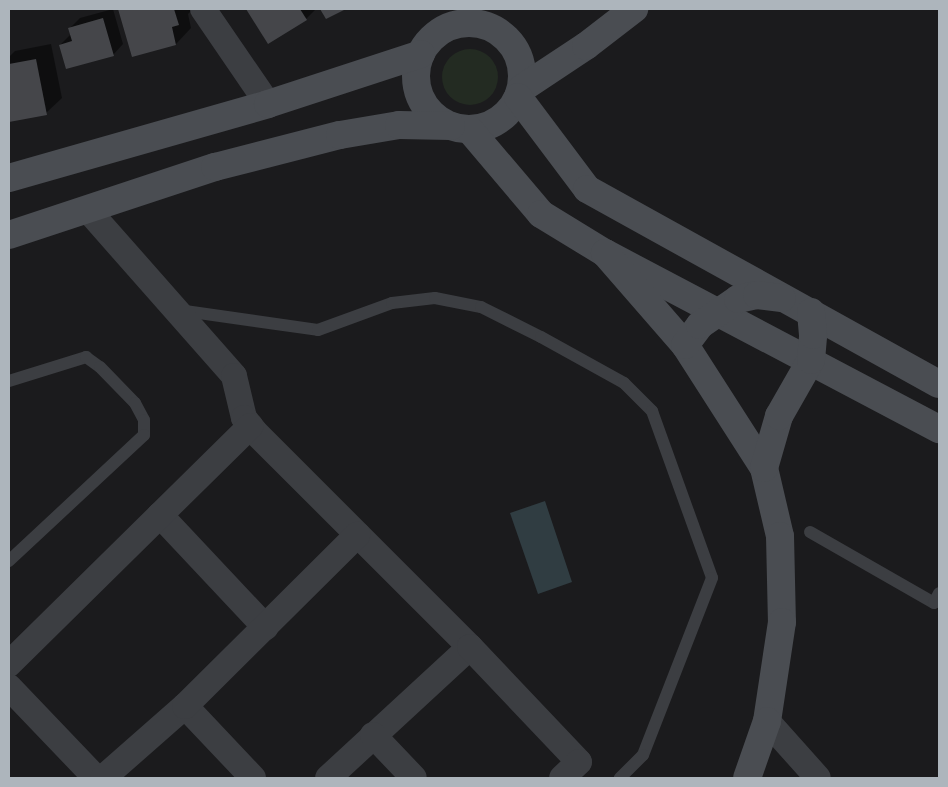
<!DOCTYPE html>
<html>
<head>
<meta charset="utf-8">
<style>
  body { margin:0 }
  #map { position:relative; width:948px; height:787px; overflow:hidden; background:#1b1b1d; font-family:Manrope,sans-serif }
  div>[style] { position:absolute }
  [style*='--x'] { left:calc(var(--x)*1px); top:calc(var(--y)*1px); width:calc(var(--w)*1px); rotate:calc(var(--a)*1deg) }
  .green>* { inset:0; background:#232b22 }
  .round { border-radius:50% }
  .water>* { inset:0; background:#303d42 }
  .shadow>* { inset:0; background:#0007 }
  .building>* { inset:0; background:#45464a }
  .lane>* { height:12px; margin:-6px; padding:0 6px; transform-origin:6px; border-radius:6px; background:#3c3e42 }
  .street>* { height:26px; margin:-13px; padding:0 13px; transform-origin:13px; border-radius:13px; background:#3c3e42 }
  .secondary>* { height:28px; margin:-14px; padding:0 14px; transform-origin:14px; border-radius:14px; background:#4a4d52 }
  .secondary>.ring { margin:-14px; padding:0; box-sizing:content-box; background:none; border:28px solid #4a4d52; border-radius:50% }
  span { translate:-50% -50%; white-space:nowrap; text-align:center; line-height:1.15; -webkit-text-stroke:4px #161618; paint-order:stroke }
  .frame { position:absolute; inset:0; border:10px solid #adb5bc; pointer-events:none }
</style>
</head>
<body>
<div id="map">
  <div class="green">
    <div class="round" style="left:442px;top:49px;width:56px;height:56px"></div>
  </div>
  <div class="water">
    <div style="clip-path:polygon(545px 501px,572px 582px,538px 594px,510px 513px)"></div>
  </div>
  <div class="shadow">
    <div style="clip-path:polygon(113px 9px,123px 44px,113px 55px,60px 45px,71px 34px,70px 28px,80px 18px)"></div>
    <div style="clip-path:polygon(120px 9px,193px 9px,188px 14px,191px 28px,176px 44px,133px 56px)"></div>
    <div style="clip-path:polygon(248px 9px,316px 9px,306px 19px,268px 42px)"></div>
    <div style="clip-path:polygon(51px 44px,62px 98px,46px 113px,9px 121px,9px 57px,15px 51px)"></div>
  </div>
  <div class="building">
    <div style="clip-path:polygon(118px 9px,174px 9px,179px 25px,172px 27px,176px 45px,132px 57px)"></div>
    <div style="clip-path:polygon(246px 9px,300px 9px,307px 20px,268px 44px)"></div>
    <div style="clip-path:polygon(320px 9px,346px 9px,326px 19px)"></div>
    <div style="clip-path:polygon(103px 18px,114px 56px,66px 69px,59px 45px,72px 41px,68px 28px)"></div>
    <div style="clip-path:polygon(36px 59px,47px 115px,9px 122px,9px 64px)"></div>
  </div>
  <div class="lane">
    <div style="--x:178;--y:310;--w:141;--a:8.1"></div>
    <div style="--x:318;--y:330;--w:79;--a:-20"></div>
    <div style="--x:392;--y:303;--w:43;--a:-6.6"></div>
    <div style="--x:435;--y:298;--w:47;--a:11.1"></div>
    <div style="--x:481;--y:307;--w:67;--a:26.6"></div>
    <div style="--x:541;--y:337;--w:95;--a:29"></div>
    <div style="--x:624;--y:383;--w:40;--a:45"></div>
    <div style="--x:652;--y:411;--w:177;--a:70.2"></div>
    <div style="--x:712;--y:578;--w:190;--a:111.3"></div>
    <div style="--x:643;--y:755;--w:33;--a:135"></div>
    <div style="--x:9;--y:381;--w:81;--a:-17.3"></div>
    <div style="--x:86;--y:357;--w:17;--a:36"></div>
    <div style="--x:100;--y:367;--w:50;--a:45.8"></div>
    <div style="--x:135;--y:403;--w:19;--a:62"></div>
    <div style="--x:144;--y:420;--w:15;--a:90"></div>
    <div style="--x:144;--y:435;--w:185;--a:137"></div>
    <div style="--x:810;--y:532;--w:143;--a:29.8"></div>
    <div style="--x:934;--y:603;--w:11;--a:-63"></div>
  </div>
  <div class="street">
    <div style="--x:203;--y:9;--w:115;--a:55.6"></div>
    <div style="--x:87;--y:209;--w:222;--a:48.6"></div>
    <div style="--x:234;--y:376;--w:43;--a:76.6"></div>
    <div style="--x:244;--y:418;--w:16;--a:52"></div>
    <div style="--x:254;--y:431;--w:305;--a:45"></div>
    <div style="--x:470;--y:647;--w:193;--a:137.3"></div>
    <div style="--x:160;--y:515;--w:154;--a:46.8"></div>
    <div style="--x:470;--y:647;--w:158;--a:46.5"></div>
    <div style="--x:579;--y:762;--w:23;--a:137"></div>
    <div style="--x:9;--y:664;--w:339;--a:-44.6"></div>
    <div style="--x:9;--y:687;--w:126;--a:46.3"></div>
    <div style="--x:185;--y:706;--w:99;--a:46.6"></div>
    <div style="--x:767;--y:721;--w:76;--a:48.2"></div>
    <div style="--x:373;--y:735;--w:59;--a:46.4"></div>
    <div style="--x:103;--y:778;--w:109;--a:-41.3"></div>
    <div style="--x:185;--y:706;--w:243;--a:-44.8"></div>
  </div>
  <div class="secondary">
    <div class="ring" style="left:416px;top:23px;width:78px;height:78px"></div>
    <div style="--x:521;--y:89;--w:78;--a:-33.5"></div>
    <div style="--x:586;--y:46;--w:61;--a:-37.6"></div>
    <div style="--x:518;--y:97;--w:115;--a:53.1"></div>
    <div style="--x:587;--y:189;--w:402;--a:29"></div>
    <div style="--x:469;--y:129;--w:111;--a:49.7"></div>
    <div style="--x:541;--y:214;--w:75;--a:31.4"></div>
    <div style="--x:605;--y:253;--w:378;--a:27.8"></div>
    <div style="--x:9;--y:178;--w:269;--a:-15.9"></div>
    <div style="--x:268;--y:104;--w:161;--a:-18.1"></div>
    <div style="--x:9;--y:235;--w:217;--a:-18.3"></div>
    <div style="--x:215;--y:167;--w:129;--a:-14.4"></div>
    <div style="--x:340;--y:135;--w:60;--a:-9.6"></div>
    <div style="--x:399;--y:125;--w:52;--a:1.1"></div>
    <div style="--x:605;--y:253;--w:122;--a:49"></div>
    <div style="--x:685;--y:345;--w:146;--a:57.3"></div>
    <div style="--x:764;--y:468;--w:70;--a:76.8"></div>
    <div style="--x:780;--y:536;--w:86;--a:88.7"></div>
    <div style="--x:782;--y:622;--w:100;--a:98.6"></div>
    <div style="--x:767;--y:721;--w:60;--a:109.3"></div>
    <div style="--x:685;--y:345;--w:25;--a:-53"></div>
    <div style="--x:700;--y:325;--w:46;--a:-34.4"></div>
    <div style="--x:738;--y:299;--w:19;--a:-12"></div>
    <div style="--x:757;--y:295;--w:25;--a:7"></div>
    <div style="--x:764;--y:468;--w:54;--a:-73.9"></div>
    <div style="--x:779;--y:416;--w:64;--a:-60.3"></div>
    <div style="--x:811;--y:360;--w:25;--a:-85"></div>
    <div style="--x:813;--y:335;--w:23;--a:-95"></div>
  </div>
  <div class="frame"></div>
</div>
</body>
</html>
